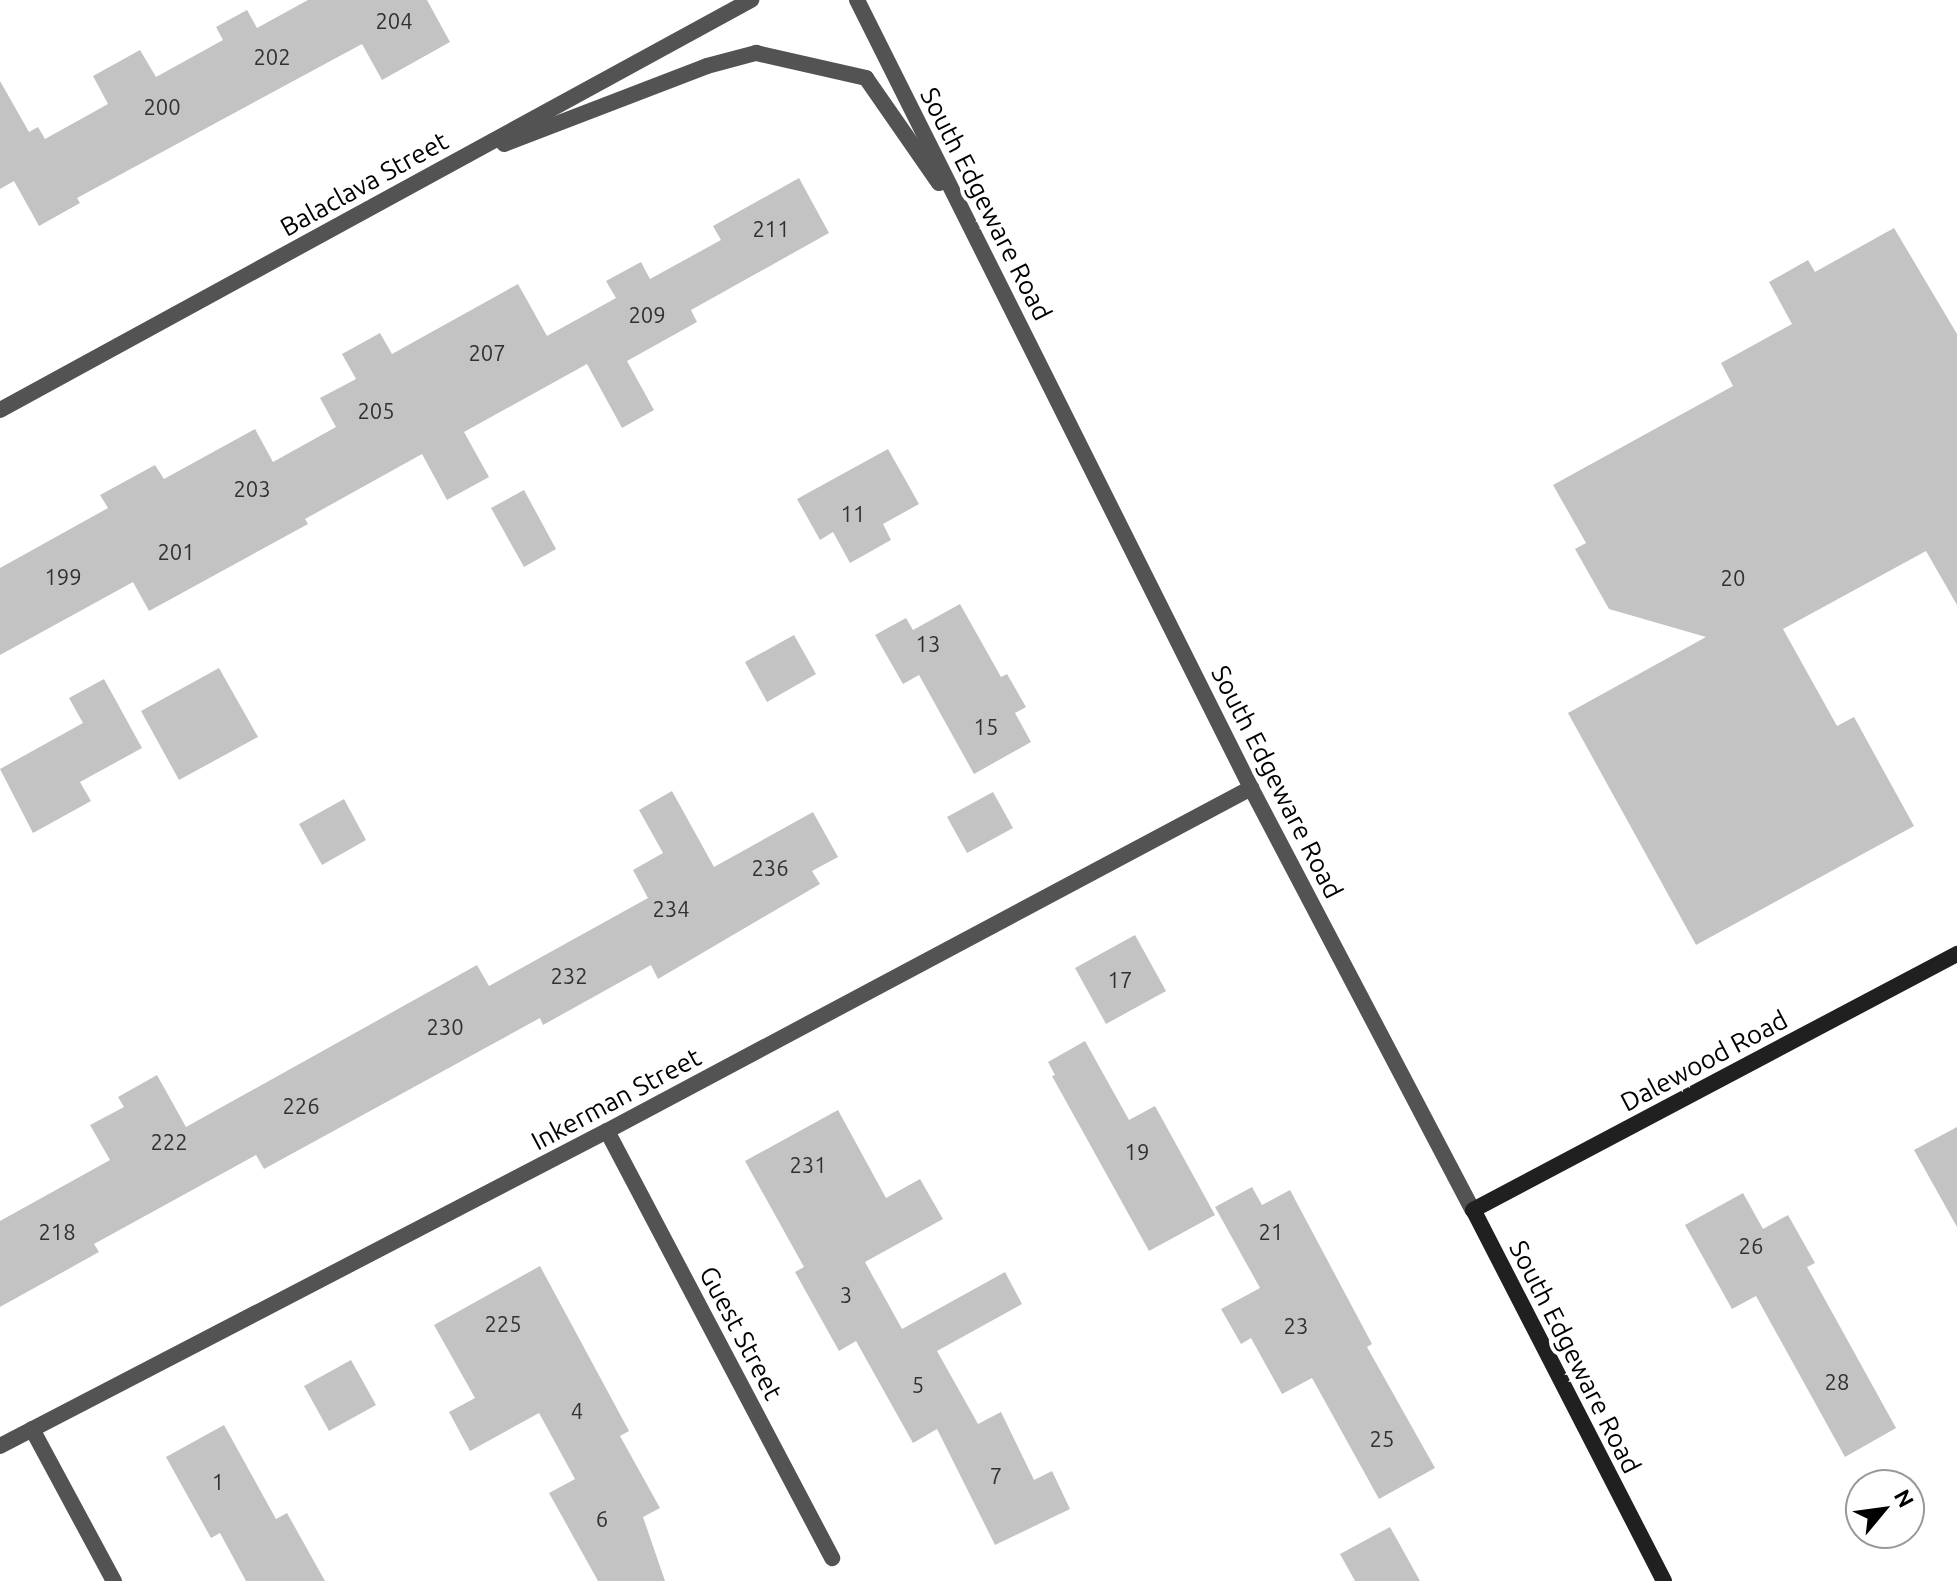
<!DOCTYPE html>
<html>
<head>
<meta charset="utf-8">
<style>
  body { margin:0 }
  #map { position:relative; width:1957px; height:1581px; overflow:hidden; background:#fff; font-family:Ubuntu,sans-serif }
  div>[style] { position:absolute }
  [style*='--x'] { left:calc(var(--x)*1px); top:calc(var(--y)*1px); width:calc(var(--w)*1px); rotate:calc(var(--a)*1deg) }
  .building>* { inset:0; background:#c3c3c3 }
  .minor>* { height:16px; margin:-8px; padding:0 8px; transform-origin:8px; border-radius:8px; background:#535353 }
  .tertiary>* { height:16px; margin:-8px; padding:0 8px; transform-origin:8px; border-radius:8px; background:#535353 }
  .secondary>* { height:16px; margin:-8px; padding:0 8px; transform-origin:8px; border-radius:8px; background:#202020 }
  span { translate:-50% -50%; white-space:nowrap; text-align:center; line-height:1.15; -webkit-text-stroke:8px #fff; paint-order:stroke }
  .number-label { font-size:22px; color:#313131 }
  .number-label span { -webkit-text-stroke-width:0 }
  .street-label { font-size:26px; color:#000 }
  .north { position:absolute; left:1845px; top:1469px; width:80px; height:80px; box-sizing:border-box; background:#fff; border:2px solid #999; border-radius:50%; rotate:61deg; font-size:22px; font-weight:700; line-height:32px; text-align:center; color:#000 }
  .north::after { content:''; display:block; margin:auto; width:28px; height:36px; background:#000; clip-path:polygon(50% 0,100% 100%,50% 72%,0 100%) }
</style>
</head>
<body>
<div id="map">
  <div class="building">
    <div style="clip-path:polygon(308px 0,427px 0,450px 42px,382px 80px,362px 44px,77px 198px,80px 203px,39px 226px,14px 181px,0 189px,0 81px,29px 132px,38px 127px,45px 139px,108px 104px,93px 76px,140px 50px,156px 77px,223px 40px,216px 27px,247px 10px,257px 28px)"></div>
    <div style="clip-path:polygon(799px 178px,829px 233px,691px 310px,697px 322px,627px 361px,654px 410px,622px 428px,587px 364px,464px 432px,489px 477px,447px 500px,422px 454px,305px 519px,308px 524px,149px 611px,133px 582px,0 655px,0 568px,108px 508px,100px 495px,155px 465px,164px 479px,255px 429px,273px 462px,336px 427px,320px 398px,356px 379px,342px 354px,380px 333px,392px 354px,518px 284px,547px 336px,616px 298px,606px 281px,641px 262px,650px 279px,721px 240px,713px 226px)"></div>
    <div style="clip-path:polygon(1894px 228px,1957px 334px,1957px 605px,1926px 551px,1783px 629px,1837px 726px,1854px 717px,1914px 826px,1696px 945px,1568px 713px,1706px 637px,1609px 609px,1575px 549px,1586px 543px,1553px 485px,1733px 386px,1721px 363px,1792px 324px,1769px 282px,1808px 260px,1815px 272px)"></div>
    <div style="clip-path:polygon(888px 449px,919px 504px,883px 524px,891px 540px,850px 563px,833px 532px,820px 540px,797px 499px)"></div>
    <div style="clip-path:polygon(524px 490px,556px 549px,524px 567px,491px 508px)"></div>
    <div style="clip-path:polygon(960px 604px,1001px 677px,1007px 674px,1026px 707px,1015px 713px,1031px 742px,974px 774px,919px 675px,903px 684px,875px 635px,906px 618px,913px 630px)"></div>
    <div style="clip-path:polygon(794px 635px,816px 674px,767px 702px,745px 662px)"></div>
    <div style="clip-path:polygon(219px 668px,258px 737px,179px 780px,141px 711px)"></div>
    <div style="clip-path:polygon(104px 679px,142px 748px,80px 782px,91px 801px,33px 833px,0 769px,83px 723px,69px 698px)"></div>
    <div style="clip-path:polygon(672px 791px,714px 867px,813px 812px,838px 857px,812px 871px,820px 884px,658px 979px,651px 965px,543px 1025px,540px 1018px,264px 1169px,256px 1155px,94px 1244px,99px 1252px,0 1307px,0 1221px,110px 1160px,90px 1125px,124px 1107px,118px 1097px,157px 1075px,186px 1127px,477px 965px,489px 986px,648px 898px,633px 870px,663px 853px,639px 810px)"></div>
    <div style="clip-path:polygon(993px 792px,1013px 828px,967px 853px,947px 817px)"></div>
    <div style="clip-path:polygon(344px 799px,366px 840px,322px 865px,299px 824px)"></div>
    <div style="clip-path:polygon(1135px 935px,1166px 991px,1106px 1024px,1075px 968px)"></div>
    <div style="clip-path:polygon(1085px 1041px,1129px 1120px,1155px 1106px,1215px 1215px,1149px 1251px,1052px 1076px,1055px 1075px,1048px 1062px)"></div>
    <div style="clip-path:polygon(838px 1110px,886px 1198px,920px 1179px,943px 1219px,865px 1262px,902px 1329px,1005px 1272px,1022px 1304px,937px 1351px,978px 1424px,1001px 1412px,1034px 1480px,1052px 1471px,1070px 1509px,995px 1545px,937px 1429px,913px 1443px,856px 1341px,839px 1351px,795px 1272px,804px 1267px,745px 1161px)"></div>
    <div style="clip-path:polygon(1957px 1127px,1957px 1227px,1914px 1150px)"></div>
    <div style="clip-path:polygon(1252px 1187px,1262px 1205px,1290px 1190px,1372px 1344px,1367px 1347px,1435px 1468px,1379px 1499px,1312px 1378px,1282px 1394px,1251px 1338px,1241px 1344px,1221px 1309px,1260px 1288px,1215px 1207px)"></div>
    <div style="clip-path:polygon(1743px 1193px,1763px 1229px,1788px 1215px,1815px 1263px,1807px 1267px,1896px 1428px,1845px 1457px,1756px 1296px,1732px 1309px,1685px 1225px)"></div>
    <div style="clip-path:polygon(540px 1266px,629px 1431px,620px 1436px,660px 1508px,643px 1517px,665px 1581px,598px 1581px,549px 1493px,575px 1479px,539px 1413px,470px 1451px,449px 1412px,475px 1398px,434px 1325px)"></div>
    <div style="clip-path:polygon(351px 1360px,376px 1405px,329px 1431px,304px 1386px)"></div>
    <div style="clip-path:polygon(224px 1425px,276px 1519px,287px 1513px,325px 1581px,246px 1581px,220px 1533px,211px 1538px,166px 1457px)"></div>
    <div style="clip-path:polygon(1390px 1527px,1420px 1581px,1355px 1581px,1340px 1554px)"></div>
  </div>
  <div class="minor">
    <div style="--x:607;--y:1131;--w:483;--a:62.2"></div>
    <div style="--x:32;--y:1429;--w:173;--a:61.7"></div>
    <div style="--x:0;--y:1446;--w:684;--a:-27.43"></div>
    <div style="--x:607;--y:1131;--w:730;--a:-28.04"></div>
  </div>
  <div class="tertiary">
    <div style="--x:857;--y:0;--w:881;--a:63.43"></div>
    <div style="--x:1251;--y:788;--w:477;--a:62.3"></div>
    <div style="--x:504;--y:144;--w:217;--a:-21"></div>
    <div style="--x:707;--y:66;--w:51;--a:-14.9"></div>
    <div style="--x:756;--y:53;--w:113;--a:12.8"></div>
    <div style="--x:866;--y:78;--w:128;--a:55.2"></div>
    <div style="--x:0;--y:410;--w:856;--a:-28.63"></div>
  </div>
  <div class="secondary">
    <div style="--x:1664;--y:1581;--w:417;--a:-117.2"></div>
    <div style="--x:1473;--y:1210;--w:548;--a:-27.88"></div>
  </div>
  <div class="number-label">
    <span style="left:394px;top:21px">204</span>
    <span style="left:272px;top:57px">202</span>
    <span style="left:162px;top:107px">200</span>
    <span style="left:771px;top:229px">211</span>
    <span style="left:647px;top:315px">209</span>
    <span style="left:487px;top:353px">207</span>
    <span style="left:376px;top:411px">205</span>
    <span style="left:252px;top:489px">203</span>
    <span style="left:853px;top:514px">11</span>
    <span style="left:176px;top:552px">201</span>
    <span style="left:63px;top:577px">199</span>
    <span style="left:1733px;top:578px">20</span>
    <span style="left:928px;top:644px">13</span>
    <span style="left:986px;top:727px">15</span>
    <span style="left:770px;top:868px">236</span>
    <span style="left:671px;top:909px">234</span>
    <span style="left:569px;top:976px">232</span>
    <span style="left:1120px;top:980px">17</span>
    <span style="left:445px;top:1027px">230</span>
    <span style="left:301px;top:1106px">226</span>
    <span style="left:169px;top:1142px">222</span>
    <span style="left:1137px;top:1152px">19</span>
    <span style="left:808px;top:1165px">231</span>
    <span style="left:57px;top:1232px">218</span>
    <span style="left:1271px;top:1232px">21</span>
    <span style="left:1751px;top:1246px">26</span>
    <span style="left:846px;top:1295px">3</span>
    <span style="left:503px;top:1324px">225</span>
    <span style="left:1296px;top:1326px">23</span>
    <span style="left:1837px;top:1382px">28</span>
    <span style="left:918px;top:1385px">5</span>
    <span style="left:577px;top:1411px">4</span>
    <span style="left:1382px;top:1439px">25</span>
    <span style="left:996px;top:1476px">7</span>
    <span style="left:218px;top:1482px">1</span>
    <span style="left:602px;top:1519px">6</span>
  </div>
  <div class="street-label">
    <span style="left:364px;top:184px;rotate:-29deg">Balaclava Street</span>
    <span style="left:986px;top:204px;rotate:63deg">South Edgeware Road</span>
    <span style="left:1277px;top:782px;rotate:63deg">South Edgeware Road</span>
    <span style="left:1704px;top:1061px;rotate:-28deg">Dalewood Road</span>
    <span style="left:616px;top:1099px;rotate:-28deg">Inkerman Street</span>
    <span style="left:741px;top:1333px;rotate:62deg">Guest Street</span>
    <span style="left:1575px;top:1357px;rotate:63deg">South Edgeware Road</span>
  </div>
  <div class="north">N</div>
</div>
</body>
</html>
